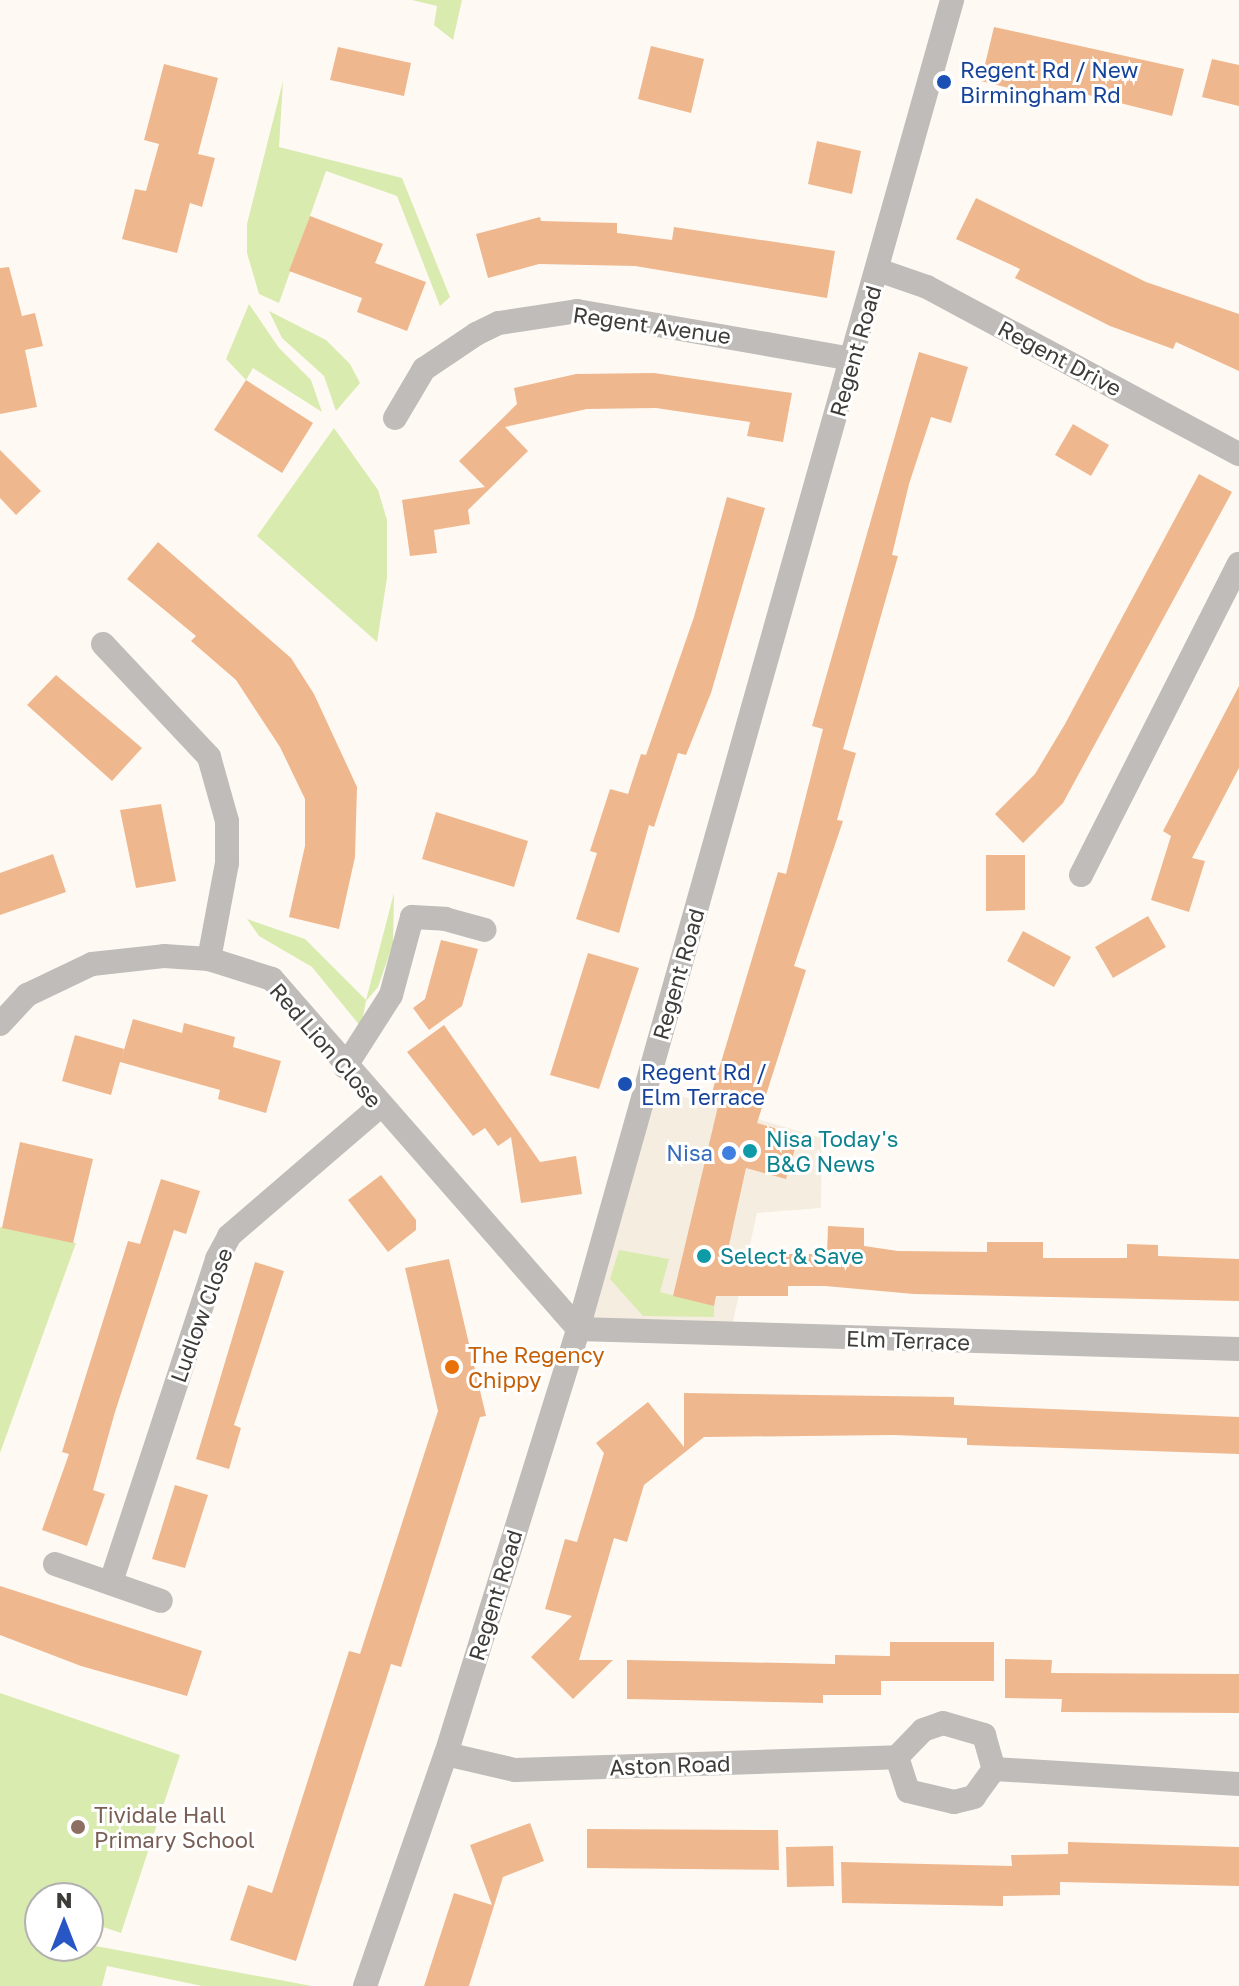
<!DOCTYPE html>
<html>
<head>
<meta charset="utf-8">
<style>
  body { margin:0 }
  #map { position:relative; width:1239px; height:1986px; overflow:hidden; background:#fefaf3; font-family:"Golos Text",sans-serif }
  div>[style] { position:absolute }
  [style*='--x'] { left:calc(var(--x)*1px); top:calc(var(--y)*1px); width:calc(var(--w)*1px); rotate:calc(var(--a)*1deg) }
  .built>* { inset:0; background:#f5ede0 }
  .green>* { inset:0; background:#d9ebaf }
  .building>* { inset:0; background:#efb78e }
  .minor>* { height:24px; margin:-12px; padding:0 12px; transform-origin:12px; border-radius:12px; background:#bfbcb9 }
  .dots>* { width:22px; height:22px; translate:-50% -50%; box-sizing:border-box; border:4px solid #fff; border-radius:50% }
  span { translate:-50% -50%; white-space:nowrap; text-align:center; line-height:1.15; -webkit-text-stroke:6px #fff; paint-order:stroke }
  .transit-label { font-size:22px; color:#164399 }
  .left { translate:0 -50%; text-align:left }
  .street-label { font-size:22px; color:#3e3c39 }
  .culture-label { font-size:22px; color:#0d838f }
  .shop-label { font-size:22px; color:#366cbe }
  .right { translate:-100% -50%; text-align:right }
  .food-label { font-size:22px; color:#c56008 }
  .education-label { font-size:22px; color:#785e54 }
  .north { position:absolute; left:24px; top:1882px; width:80px; height:80px; box-sizing:border-box; background:#fff; border:2px solid #b2b1b0; border-radius:50%; rotate:0deg; font-size:22px; font-weight:700; line-height:32px; text-align:center; color:#3e3c39 }
  .north::after { content:''; display:block; margin:auto; width:28px; height:36px; background:#2856c5; clip-path:polygon(50% 0,100% 100%,50% 72%,0 100%) }
</style>
</head>
<body>
<div id="map">
  <div class="built">
    <div style="clip-path:polygon(647px 1086px,822px 1138px,821px 1208px,757px 1213px,730px 1335px,578px 1329px)"></div>
  </div>
  <div class="green">
    <div style="clip-path:polygon(412px 0,462px 0,453px 40px,434px 25px,437px 6px)"></div>
    <div style="clip-path:polygon(283px 81px,279px 147px,402px 178px,450px 297px,440px 306px,397px 196px,326px 171px,279px 303px,259px 294px,247px 253px,247px 224px)"></div>
    <div style="clip-path:polygon(249px 304px,279px 348px,311px 380px,322px 412px,253px 368px,246px 380px,226px 359px)"></div>
    <div style="clip-path:polygon(269px 311px,326px 340px,350px 364px,360px 383px,336px 411px,324px 376px,282px 338px)"></div>
    <div style="clip-path:polygon(334px 428px,378px 490px,387px 520px,387px 578px,377px 642px,257px 536px)"></div>
    <div style="clip-path:polygon(394px 893px,393px 944px,378px 987px,366px 1001px,361px 1027px,312px 967px,259px 936px,247px 919px,305px 939px,366px 1000px)"></div>
    <div style="clip-path:polygon(0 1227px,76px 1243px,0 1453px)"></div>
    <div style="clip-path:polygon(619px 1250px,669px 1259px,660px 1292px,714px 1306px,714px 1317px,643px 1316px,610px 1279px)"></div>
    <div style="clip-path:polygon(evenodd,0 1693px,180px 1755px,121px 1933px,97px 1925px,90px 1945px,312px 1986px,202px 1986px,107px 1966px,102px 1986px,0 1986px,0 1693px,40px 1898px,88px 1898px,88px 1946px,40px 1946px,40px 1898px)"></div>
  </div>
  <div class="building">
    <div style="clip-path:polygon(994px 27px,1184px 69px,1172px 116px,1076px 92px,1067px 91px,1064px 102px,981px 81px)"></div>
    <div style="clip-path:polygon(651px 46px,704px 59px,691px 113px,638px 99px)"></div>
    <div style="clip-path:polygon(338px 47px,411px 63px,404px 96px,330px 80px)"></div>
    <div style="clip-path:polygon(1212px 59px,1239px 65px,1239px 106px,1202px 97px)"></div>
    <div style="clip-path:polygon(164px 64px,218px 78px,198px 154px,215px 158px,202px 207px,190px 203px,177px 253px,122px 239px,135px 189px,146px 191px,159px 144px,144px 140px)"></div>
    <div style="clip-path:polygon(817px 141px,861px 151px,852px 194px,808px 184px)"></div>
    <div style="clip-path:polygon(976px 198px,1146px 282px,1239px 314px,1239px 371px,1176px 342px,1173px 349px,1110px 326px,1015px 278px,1020px 269px,956px 239px)"></div>
    <div style="clip-path:polygon(310px 216px,383px 244px,375px 263px,426px 282px,407px 331px,357px 312px,362px 298px,289px 271px)"></div>
    <div style="clip-path:polygon(540px 217px,541px 221px,617px 223px,617px 233px,672px 240px,674px 227px,835px 251px,827px 298px,635px 266px,539px 264px,488px 278px,476px 234px)"></div>
    <div style="clip-path:polygon(9px 267px,22px 316px,35px 313px,43px 346px,25px 350px,37px 407px,0 414px,0 268px)"></div>
    <div style="clip-path:polygon(919px 352px,968px 367px,951px 423px,931px 417px,909px 484px,892px 555px,898px 556px,843px 749px,856px 753px,837px 820px,843px 821px,794px 966px,806px 970px,757px 1123px,799px 1135px,786px 1179px,746px 1168px,727px 1254px,827px 1254px,828px 1226px,864px 1228px,864px 1246px,898px 1251px,987px 1252px,987px 1242px,1043px 1242px,1043px 1258px,1127px 1258px,1127px 1244px,1158px 1245px,1158px 1256px,1239px 1259px,1239px 1301px,914px 1294px,825px 1286px,788px 1286px,788px 1296px,716px 1296px,714px 1306px,673px 1296px,719px 1102px,710px 1099px,778px 872px,786px 874px,823px 729px,812px 726px)"></div>
    <div style="clip-path:polygon(654px 373px,792px 393px,783px 442px,747px 436px,750px 422px,656px 408px,587px 409px,505px 427px,528px 451px,468px 510px,470px 524px,434px 530px,437px 553px,410px 556px,402px 500px,485px 487px,459px 461px,517px 404px,514px 388px,576px 374px)"></div>
    <div style="clip-path:polygon(246px 380px,313px 423px,282px 473px,214px 430px)"></div>
    <div style="clip-path:polygon(1073px 424px,1109px 445px,1091px 476px,1055px 455px)"></div>
    <div style="clip-path:polygon(0 450px,41px 491px,16px 515px,0 498px)"></div>
    <div style="clip-path:polygon(1199px 474px,1232px 492px,1063px 803px,1023px 843px,995px 814px,1035px 774px,1065px 724px)"></div>
    <div style="clip-path:polygon(727px 497px,765px 508px,711px 693px,686px 755px,678px 753px,654px 827px,649px 825px,619px 933px,576px 919px,597px 853px,590px 851px,610px 789px,628px 794px,641px 754px,646px 755px,694px 617px)"></div>
    <div style="clip-path:polygon(158px 542px,291px 658px,314px 694px,357px 787px,355px 857px,339px 929px,289px 917px,305px 846px,305px 799px,280px 747px,236px 680px,191px 641px,196px 636px,127px 579px)"></div>
    <div style="clip-path:polygon(56px 675px,142px 748px,112px 781px,27px 705px)"></div>
    <div style="clip-path:polygon(1239px 686px,1239px 768px,1192px 858px,1205px 861px,1189px 912px,1151px 900px,1171px 836px,1163px 831px)"></div>
    <div style="clip-path:polygon(161px 804px,176px 881px,136px 888px,120px 810px)"></div>
    <div style="clip-path:polygon(436px 812px,528px 841px,514px 887px,422px 859px)"></div>
    <div style="clip-path:polygon(53px 854px,66px 892px,0 915px,0 873px)"></div>
    <div style="clip-path:polygon(986px 855px,1025px 855px,1025px 910px,986px 911px)"></div>
    <div style="clip-path:polygon(1148px 916px,1166px 947px,1113px 978px,1095px 947px)"></div>
    <div style="clip-path:polygon(1023px 931px,1071px 957px,1054px 987px,1007px 961px)"></div>
    <div style="clip-path:polygon(441px 940px,478px 949px,462px 1006px,429px 1030px,413px 1008px,425px 999px)"></div>
    <div style="clip-path:polygon(588px 953px,639px 968px,599px 1089px,550px 1075px)"></div>
    <div style="clip-path:polygon(133px 1019px,182px 1033px,184px 1023px,235px 1037px,233px 1047px,281px 1061px,266px 1113px,218px 1099px,220px 1090px,120px 1062px,111px 1095px,62px 1081px,75px 1035px,124px 1049px,121px 1060px)"></div>
    <div style="clip-path:polygon(444px 1025px,540px 1162px,576px 1156px,582px 1194px,521px 1203px,511px 1137px,498px 1146px,485px 1128px,473px 1136px,407px 1052px)"></div>
    <div style="clip-path:polygon(20px 1142px,93px 1159px,73px 1243px,2px 1228px)"></div>
    <div style="clip-path:polygon(381px 1175px,416px 1220px,416px 1230px,388px 1252px,348px 1200px)"></div>
    <div style="clip-path:polygon(161px 1179px,200px 1191px,186px 1234px,174px 1230px,115px 1412px,93px 1490px,105px 1494px,87px 1546px,42px 1530px,69px 1454px,62px 1452px,128px 1241px,140px 1244px)"></div>
    <div style="clip-path:polygon(449px 1259px,486px 1416px,480px 1417px,401px 1667px,391px 1664px,296px 1961px,230px 1940px,248px 1885px,272px 1893px,349px 1651px,360px 1654px,438px 1411px,405px 1268px)"></div>
    <div style="clip-path:polygon(255px 1262px,284px 1271px,234px 1425px,241px 1428px,229px 1469px,196px 1459px)"></div>
    <div style="clip-path:polygon(684px 1393px,954px 1397px,954px 1405px,1239px 1417px,1239px 1454px,967px 1445px,967px 1438px,894px 1435px,704px 1437px,644px 1485px,627px 1542px,614px 1538px,579px 1660px,613px 1660px,573px 1699px,531px 1657px,572px 1616px,545px 1609px,565px 1539px,577px 1542px,604px 1453px,596px 1443px,648px 1402px,684px 1447px)"></div>
    <div style="clip-path:polygon(175px 1485px,208px 1495px,185px 1568px,152px 1559px)"></div>
    <div style="clip-path:polygon(0 1586px,202px 1651px,187px 1696px,81px 1666px,0 1635px)"></div>
    <div style="clip-path:polygon(890px 1642px,994px 1642px,994px 1681px,881px 1681px,881px 1695px,823px 1695px,823px 1703px,627px 1699px,627px 1660px,835px 1664px,835px 1655px,890px 1656px)"></div>
    <div style="clip-path:polygon(1005px 1659px,1052px 1660px,1051px 1673px,1239px 1674px,1239px 1713px,1061px 1712px,1062px 1699px,1005px 1698px)"></div>
    <div style="clip-path:polygon(530px 1823px,544px 1861px,503px 1877px,469px 1986px,424px 1986px,454px 1893px,492px 1905px,470px 1845px)"></div>
    <div style="clip-path:polygon(587px 1829px,778px 1830px,779px 1870px,587px 1868px)"></div>
    <div style="clip-path:polygon(1068px 1842px,1239px 1847px,1239px 1886px,1060px 1882px,1060px 1895px,1003px 1896px,1003px 1906px,842px 1903px,841px 1862px,1012px 1866px,1011px 1855px,1068px 1854px)"></div>
    <div style="clip-path:polygon(833px 1846px,834px 1886px,787px 1887px,786px 1847px)"></div>
  </div>
  <div class="minor">
    <div style="--x:878;--y:270;--w:52;--a:19.1"></div>
    <div style="--x:927;--y:287;--w:354;--a:28.2"></div>
    <div style="--x:395;--y:418;--w:57;--a:-59.4"></div>
    <div style="--x:424;--y:369;--w:63;--a:-33.9"></div>
    <div style="--x:476;--y:334;--w:25;--a:-26"></div>
    <div style="--x:499;--y:323;--w:79;--a:-8.7"></div>
    <div style="--x:577;--y:311;--w:279;--a:9.9"></div>
    <div style="--x:103;--y:644;--w:155;--a:46.8"></div>
    <div style="--x:209;--y:757;--w:66;--a:74.3"></div>
    <div style="--x:227;--y:821;--w:42;--a:90"></div>
    <div style="--x:227;--y:863;--w:98;--a:100.6"></div>
    <div style="--x:1081;--y:875;--w:349;--a:-63.1"></div>
    <div style="--x:0;--y:1024;--w:40;--a:-47"></div>
    <div style="--x:27;--y:995;--w:72;--a:-25.5"></div>
    <div style="--x:92;--y:964;--w:72;--a:-6.3"></div>
    <div style="--x:164;--y:956;--w:45;--a:3.8"></div>
    <div style="--x:209;--y:959;--w:66;--a:17.6"></div>
    <div style="--x:272;--y:979;--w:465;--a:48.8"></div>
    <div style="--x:345;--y:1067;--w:85;--a:-57.4"></div>
    <div style="--x:391;--y:995;--w:81;--a:-74.9"></div>
    <div style="--x:412;--y:917;--w:33;--a:3"></div>
    <div style="--x:445;--y:919;--w:41;--a:15.4"></div>
    <div style="--x:578;--y:1329;--w:661;--a:1.73"></div>
    <div style="--x:55;--y:1564;--w:112;--a:19.2"></div>
    <div style="--x:111;--y:1582;--w:340;--a:-71.8"></div>
    <div style="--x:217;--y:1259;--w:26;--a:-62"></div>
    <div style="--x:229;--y:1236;--w:198;--a:-40.7"></div>
    <div style="--x:446;--y:1754;--w:71;--a:13.1"></div>
    <div style="--x:515;--y:1770;--w:382;--a:-1.9"></div>
    <div style="--x:897;--y:1757;--w:37;--a:-46"></div>
    <div style="--x:923;--y:1730;--w:21;--a:-19"></div>
    <div style="--x:943;--y:1723;--w:43;--a:16.3"></div>
    <div style="--x:984;--y:1735;--w:35;--a:74"></div>
    <div style="--x:994;--y:1769;--w:34;--a:126"></div>
    <div style="--x:974;--y:1797;--w:21;--a:166"></div>
    <div style="--x:954;--y:1802;--w:47;--a:-166.6"></div>
    <div style="--x:908;--y:1791;--w:36;--a:-108"></div>
    <div style="--x:994;--y:1769;--w:245;--a:3.5"></div>
    <div style="--x:365;--y:1986;--w:246;--a:-70.8"></div>
    <div style="--x:446;--y:1754;--w:445;--a:-72.7"></div>
    <div style="--x:578;--y:1329;--w:1381;--a:-74.28"></div>
  </div>
  <div class="dots">
    <div style="left:944px;top:82px;background:#1a4fb4"></div>
    <div style="left:625px;top:1084px;background:#1a4fb4"></div>
    <div style="left:750px;top:1151px;background:#0f9aa8"></div>
    <div style="left:729px;top:1153px;background:#3f7fe0"></div>
    <div style="left:704px;top:1256px;background:#0f9aa8"></div>
    <div style="left:452px;top:1367px;background:#e8710a"></div>
    <div style="left:78px;top:1827px;background:#8d6e63"></div>
  </div>
  <div class="transit-label">
    <span class="left" style="left:960px;top:82px">Regent Rd / New<br>Birmingham Rd</span>
    <span class="left" style="left:641px;top:1084px">Regent Rd /<br>Elm Terrace</span>
  </div>
  <div class="street-label">
    <span style="left:652px;top:325px;rotate:8deg">Regent Avenue</span>
    <span style="left:855px;top:351px;rotate:-74deg">Regent Road</span>
    <span style="left:1060px;top:358px;rotate:28deg">Regent Drive</span>
    <span style="left:678px;top:974px;rotate:-74deg">Regent Road</span>
    <span style="left:326px;top:1045px;rotate:49deg">Red Lion Close</span>
    <span style="left:201px;top:1315px;rotate:-70deg">Ludlow Close</span>
    <span style="left:908px;top:1340px;rotate:2deg">Elm Terrace</span>
    <span style="left:495px;top:1595px;rotate:-73deg">Regent Road</span>
    <span style="left:670px;top:1765px;rotate:-2deg">Aston Road</span>
  </div>
  <div class="culture-label">
    <span class="left" style="left:766px;top:1151px">Nisa Today's<br>B&amp;G News</span>
    <span class="left" style="left:720px;top:1256px">Select &amp; Save</span>
  </div>
  <div class="shop-label">
    <span class="right" style="left:713px;top:1153px">Nisa</span>
  </div>
  <div class="food-label">
    <span class="left" style="left:468px;top:1367px">The Regency<br>Chippy</span>
  </div>
  <div class="education-label">
    <span class="left" style="left:94px;top:1827px">Tividale Hall<br>Primary School</span>
  </div>
  <div class="north">N</div>
</div>
</body>
</html>
